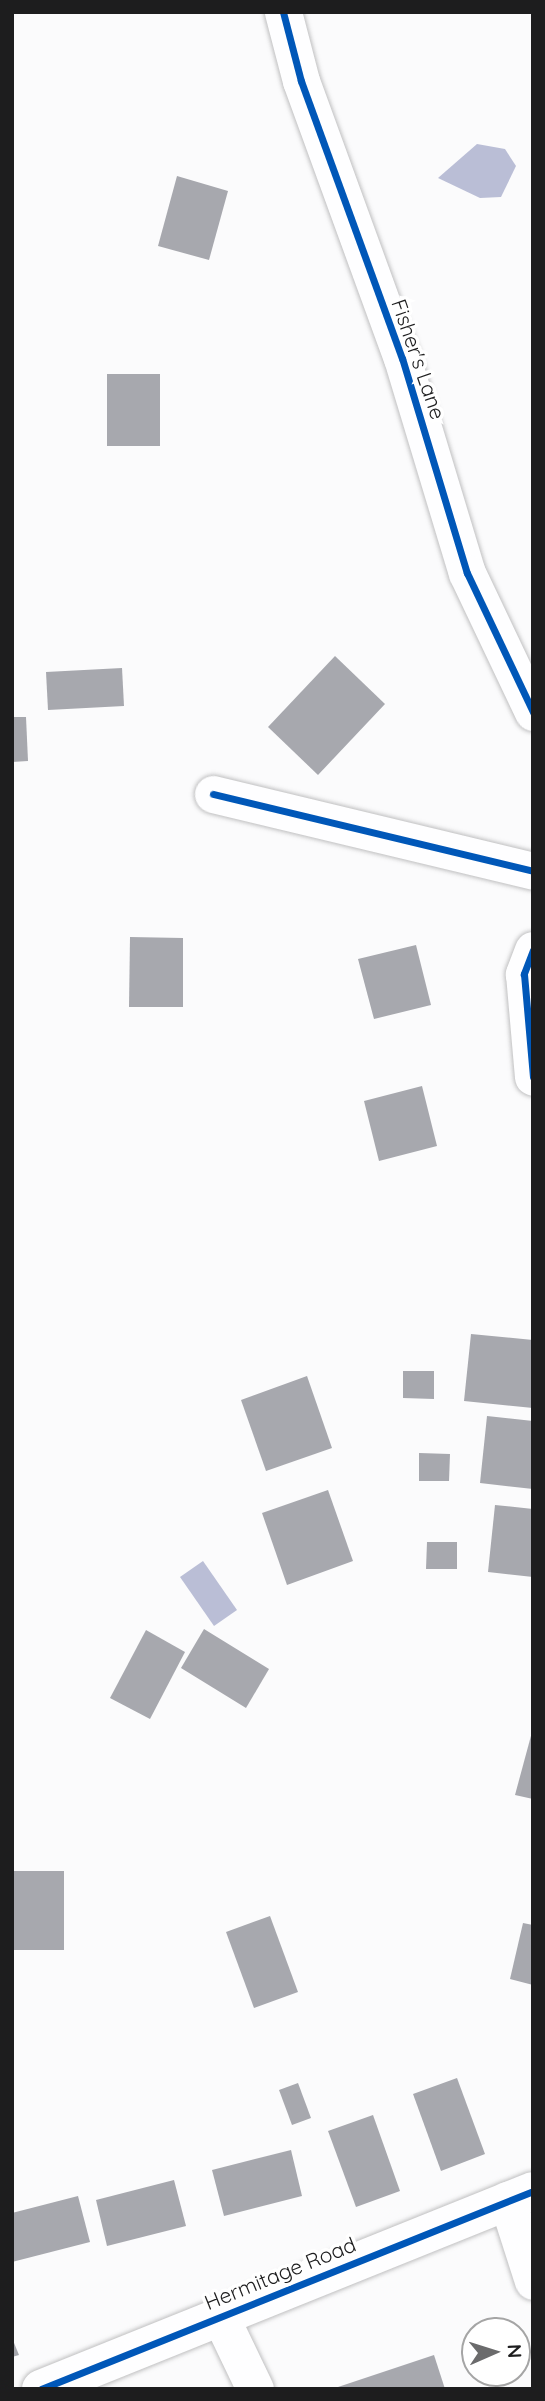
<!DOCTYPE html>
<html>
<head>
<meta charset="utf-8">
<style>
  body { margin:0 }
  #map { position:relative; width:545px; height:2401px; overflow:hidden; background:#fbfbfc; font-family:Quicksand,sans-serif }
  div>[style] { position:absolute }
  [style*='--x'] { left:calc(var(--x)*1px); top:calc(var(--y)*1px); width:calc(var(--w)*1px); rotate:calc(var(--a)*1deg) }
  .water>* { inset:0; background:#babed6 }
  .building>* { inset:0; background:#a7a8ae }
  .roads { filter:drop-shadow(0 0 2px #c0c0c1) drop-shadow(0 0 2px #c0c0c1) }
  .street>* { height:37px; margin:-18.5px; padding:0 18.5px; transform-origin:18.5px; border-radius:18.5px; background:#fefeff }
  .secondary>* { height:38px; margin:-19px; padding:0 19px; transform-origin:19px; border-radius:19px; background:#fefeff }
  .cycleway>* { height:7px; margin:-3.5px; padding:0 3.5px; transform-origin:3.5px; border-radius:3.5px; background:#0057b8 }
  span { translate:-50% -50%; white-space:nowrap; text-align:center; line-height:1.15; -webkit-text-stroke:7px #fff; paint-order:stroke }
  .street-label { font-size:21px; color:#1d1d1e }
  .frame { position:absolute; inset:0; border:14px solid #1d1d1e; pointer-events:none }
  .north { position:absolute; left:461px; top:2317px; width:70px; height:70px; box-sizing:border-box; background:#fff; border:2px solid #a5a5a5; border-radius:50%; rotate:87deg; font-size:19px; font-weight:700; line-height:28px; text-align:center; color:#1d1d1e }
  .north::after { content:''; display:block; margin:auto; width:24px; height:32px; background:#6b6b6c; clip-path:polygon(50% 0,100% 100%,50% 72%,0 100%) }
</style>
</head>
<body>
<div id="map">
  <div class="water">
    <div style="clip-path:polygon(477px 144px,505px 149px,516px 166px,501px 197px,480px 198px,438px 178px)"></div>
    <div style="clip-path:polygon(203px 1561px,237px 1610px,214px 1626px,180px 1577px)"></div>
  </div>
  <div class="building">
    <div style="clip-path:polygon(177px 176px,228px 191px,209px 260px,158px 246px)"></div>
    <div style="clip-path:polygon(107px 374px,160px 374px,160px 446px,107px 446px)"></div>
    <div style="clip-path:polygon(335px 656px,385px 704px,318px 775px,268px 727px)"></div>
    <div style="clip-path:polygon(122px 668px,124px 706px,48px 710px,46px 672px)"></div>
    <div style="clip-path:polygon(12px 717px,26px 717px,28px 761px,12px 762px)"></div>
    <div style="clip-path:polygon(130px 937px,183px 938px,183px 1007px,129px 1007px)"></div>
    <div style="clip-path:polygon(416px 945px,431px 1005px,374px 1019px,358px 959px)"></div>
    <div style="clip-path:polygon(422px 1086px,437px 1146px,379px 1161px,364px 1101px)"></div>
    <div style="clip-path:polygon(471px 1334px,533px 1340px,533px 1408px,464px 1401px)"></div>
    <div style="clip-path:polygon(403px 1371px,434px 1371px,434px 1399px,403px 1398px)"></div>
    <div style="clip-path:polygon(307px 1376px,332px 1448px,266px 1471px,241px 1400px)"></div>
    <div style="clip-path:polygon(487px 1416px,533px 1421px,533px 1489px,480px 1483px)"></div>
    <div style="clip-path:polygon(419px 1453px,450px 1454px,449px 1481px,419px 1481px)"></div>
    <div style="clip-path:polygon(328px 1490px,353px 1561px,287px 1585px,262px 1513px)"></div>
    <div style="clip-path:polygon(495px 1505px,533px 1509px,533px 1577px,488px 1572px)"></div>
    <div style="clip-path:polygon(427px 1542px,457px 1542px,457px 1569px,426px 1569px)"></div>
    <div style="clip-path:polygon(204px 1629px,269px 1669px,246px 1708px,181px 1668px)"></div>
    <div style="clip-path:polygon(146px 1630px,185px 1652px,150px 1719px,110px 1698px)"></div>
    <div style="clip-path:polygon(532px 1732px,533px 1733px,533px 1799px,515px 1795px)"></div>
    <div style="clip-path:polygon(12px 1871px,64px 1871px,64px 1950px,12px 1950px)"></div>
    <div style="clip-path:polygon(270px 1916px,298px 1992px,254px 2008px,226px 1932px)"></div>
    <div style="clip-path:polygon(523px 1923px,533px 1925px,533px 1985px,510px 1979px)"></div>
    <div style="clip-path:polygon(457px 2078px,485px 2154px,441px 2171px,413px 2094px)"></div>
    <div style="clip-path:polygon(298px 2083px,311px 2118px,292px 2125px,279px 2090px)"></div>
    <div style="clip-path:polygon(373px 2115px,400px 2191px,356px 2207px,328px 2131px)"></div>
    <div style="clip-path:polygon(291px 2150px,302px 2196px,224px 2216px,212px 2170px)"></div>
    <div style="clip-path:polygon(174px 2180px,186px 2226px,107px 2246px,96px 2200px)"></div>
    <div style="clip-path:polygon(78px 2196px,90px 2242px,12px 2262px,12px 2213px)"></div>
    <div style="clip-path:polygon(12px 2338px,19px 2355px,12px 2357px)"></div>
    <div style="clip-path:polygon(434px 2355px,445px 2389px,335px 2389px,335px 2388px)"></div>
  </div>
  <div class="roads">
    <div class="street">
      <div style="--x:283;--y:12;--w:71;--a:75.4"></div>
      <div style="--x:301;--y:81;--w:295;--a:70"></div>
      <div style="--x:402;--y:358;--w:225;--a:73.2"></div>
      <div style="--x:467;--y:573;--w:154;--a:64.6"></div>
      <div style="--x:213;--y:794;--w:329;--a:13.5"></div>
      <div style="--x:533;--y:950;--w:26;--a:111"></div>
      <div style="--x:524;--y:974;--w:103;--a:85"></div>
      <div style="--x:507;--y:2200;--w:85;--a:72.2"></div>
      <div style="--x:220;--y:2316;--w:81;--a:64.4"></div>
    </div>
    <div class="secondary">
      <div style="--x:41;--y:2389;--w:530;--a:-21.92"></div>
    </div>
  </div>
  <div class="cycleway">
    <div style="--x:283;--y:12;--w:71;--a:75.4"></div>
    <div style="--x:301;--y:81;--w:295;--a:70"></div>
    <div style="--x:402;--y:358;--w:225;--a:73.2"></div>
    <div style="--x:467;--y:573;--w:154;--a:64.6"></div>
    <div style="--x:213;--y:794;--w:329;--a:13.5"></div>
    <div style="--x:533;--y:950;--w:26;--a:111"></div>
    <div style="--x:524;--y:974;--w:103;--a:85"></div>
    <div style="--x:41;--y:2389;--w:530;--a:-21.92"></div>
  </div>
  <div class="street-label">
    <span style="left:419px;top:359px;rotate:71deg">Fisher's Lane</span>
    <span style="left:280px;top:2273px;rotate:-22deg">Hermitage Road</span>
  </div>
  <div class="frame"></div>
  <div class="north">N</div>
</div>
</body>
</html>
